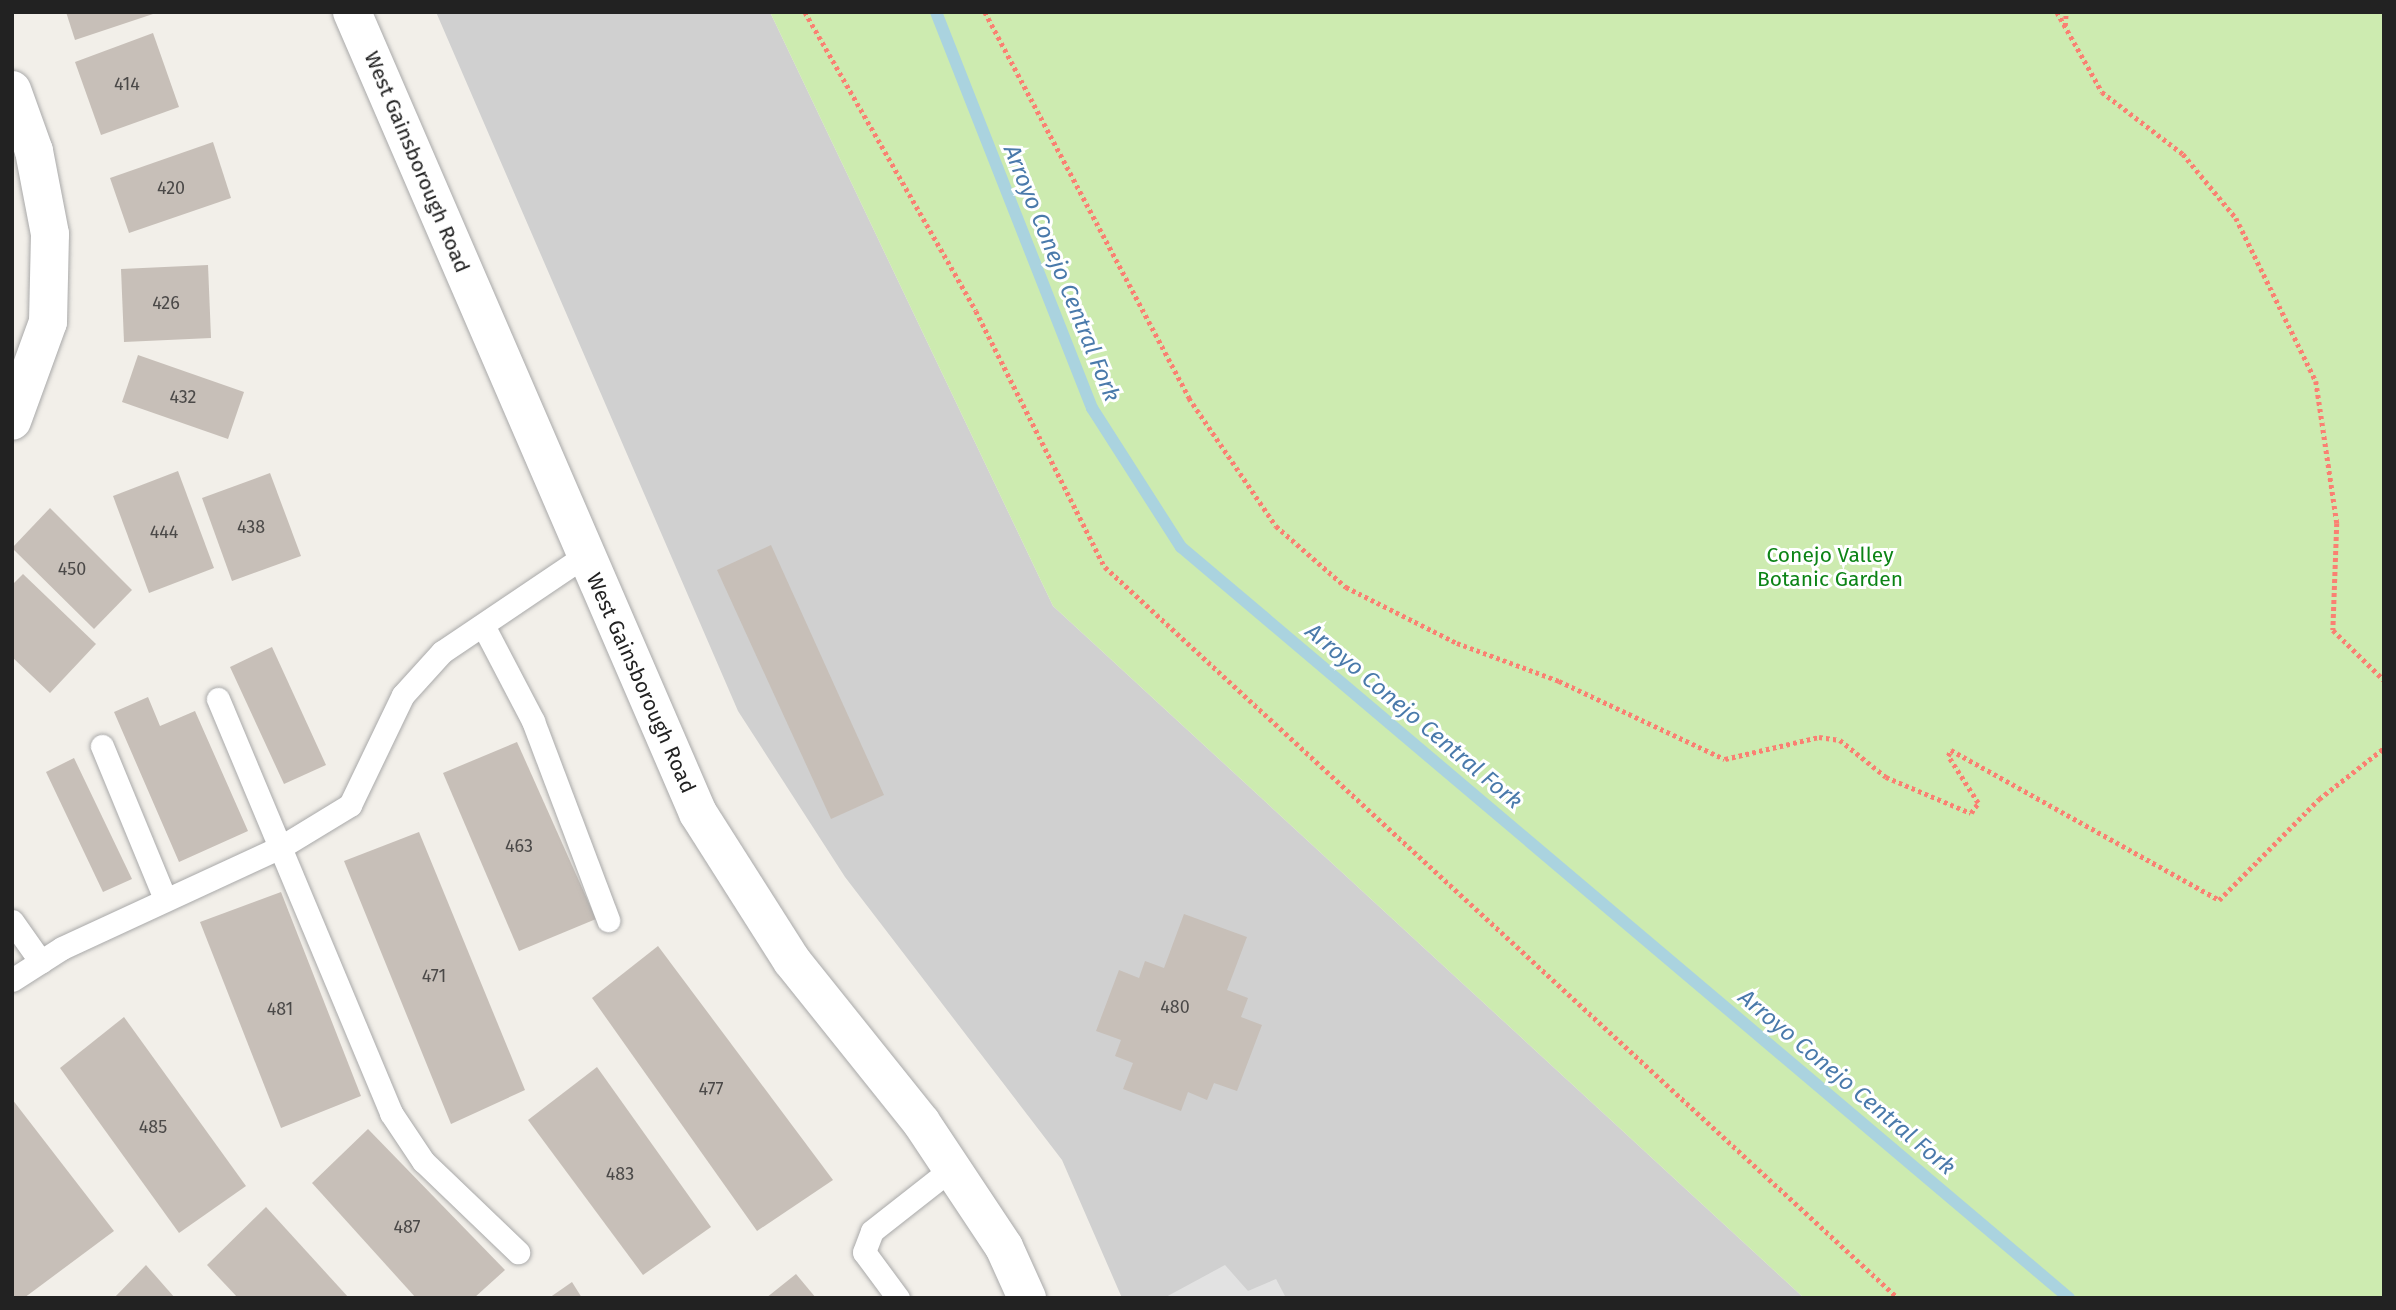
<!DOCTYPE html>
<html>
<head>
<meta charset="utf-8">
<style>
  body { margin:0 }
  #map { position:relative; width:2396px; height:1310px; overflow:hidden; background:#f2efe9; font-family:"Fira Sans",sans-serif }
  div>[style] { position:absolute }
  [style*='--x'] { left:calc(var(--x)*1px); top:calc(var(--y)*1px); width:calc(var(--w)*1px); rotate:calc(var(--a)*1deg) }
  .religious>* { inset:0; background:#d0d0d0 }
  .grass>* { inset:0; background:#cdebb0 }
  .parking>* { inset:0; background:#e2e2e2 }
  .stream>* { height:12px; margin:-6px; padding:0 6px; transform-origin:6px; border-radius:6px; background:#aad3df }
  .building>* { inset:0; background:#c7bfb8 }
  .path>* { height:4.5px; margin-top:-2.25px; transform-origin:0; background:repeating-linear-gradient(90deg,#fa8072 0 3.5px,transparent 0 7px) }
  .roads { filter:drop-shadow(0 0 2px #a9a9a9) drop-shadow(0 0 2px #a9a9a9) }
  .service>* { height:23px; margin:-11.5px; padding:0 11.5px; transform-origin:11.5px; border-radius:11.5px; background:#fff }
  .minor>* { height:38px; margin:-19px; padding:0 19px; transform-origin:19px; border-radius:19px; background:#fff }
  .tertiary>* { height:38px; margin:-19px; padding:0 19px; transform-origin:19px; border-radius:19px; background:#fff }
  span { translate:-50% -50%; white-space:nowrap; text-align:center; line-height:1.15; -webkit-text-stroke:6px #fff; paint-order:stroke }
  .number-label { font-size:18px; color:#4b4948 }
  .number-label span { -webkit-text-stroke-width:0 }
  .street-label { font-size:21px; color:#222 }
  .park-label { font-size:21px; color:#0c8416 }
  .water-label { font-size:23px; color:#4a7aab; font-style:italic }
  .frame { position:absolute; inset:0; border:14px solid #222; pointer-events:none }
</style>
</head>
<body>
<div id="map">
  <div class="religious">
    <div style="clip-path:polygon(436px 12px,770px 12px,1053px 606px,1804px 1298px,1122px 1298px,1062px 1160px,845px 877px,738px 711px)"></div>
  </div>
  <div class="grass">
    <div style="clip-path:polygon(770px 12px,2384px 12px,2384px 1298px,1804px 1298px,1053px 606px)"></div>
  </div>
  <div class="parking">
    <div style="clip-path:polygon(1225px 1265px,1248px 1291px,1276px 1279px,1286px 1298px,1164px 1298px)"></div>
  </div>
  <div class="stream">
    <div style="--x:936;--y:12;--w:426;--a:68.5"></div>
    <div style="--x:1092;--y:408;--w:165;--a:57.4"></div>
    <div style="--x:1181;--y:547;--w:1163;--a:40.22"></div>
  </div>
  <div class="building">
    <div style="clip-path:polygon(66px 12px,155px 12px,156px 13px,75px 40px)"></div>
    <div style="clip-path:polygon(153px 33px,179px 107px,101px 135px,75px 62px)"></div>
    <div style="clip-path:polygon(213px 142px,231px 198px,129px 233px,110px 178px)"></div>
    <div style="clip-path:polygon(208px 265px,211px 338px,124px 342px,121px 269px)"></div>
    <div style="clip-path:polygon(138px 355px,244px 392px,228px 439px,122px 402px)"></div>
    <div style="clip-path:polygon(178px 471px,214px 568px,149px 593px,113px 496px)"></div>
    <div style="clip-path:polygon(270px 473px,301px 556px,232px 581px,202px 498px)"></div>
    <div style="clip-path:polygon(50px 508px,132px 590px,94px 629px,12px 548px)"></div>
    <div style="clip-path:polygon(771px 545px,884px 795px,831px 819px,717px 570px)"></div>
    <div style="clip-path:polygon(23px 574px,96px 644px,50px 693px,12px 657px,12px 585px)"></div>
    <div style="clip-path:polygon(272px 647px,326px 765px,284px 784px,230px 667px)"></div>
    <div style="clip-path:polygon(148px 697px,160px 726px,195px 711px,248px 831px,179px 862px,114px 712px)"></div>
    <div style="clip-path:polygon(517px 742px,596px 919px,519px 951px,443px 773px)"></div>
    <div style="clip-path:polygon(74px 758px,132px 879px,103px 892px,46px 772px)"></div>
    <div style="clip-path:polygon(419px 832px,525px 1090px,451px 1124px,344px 861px)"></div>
    <div style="clip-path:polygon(281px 892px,361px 1096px,281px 1128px,200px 922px)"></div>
    <div style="clip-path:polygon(1184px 914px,1247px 937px,1227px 990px,1248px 998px,1241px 1017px,1262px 1025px,1237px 1091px,1214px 1083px,1207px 1100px,1188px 1092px,1181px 1111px,1123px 1089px,1133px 1063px,1115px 1056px,1121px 1040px,1096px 1031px,1119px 970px,1139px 978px,1145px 961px,1164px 968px)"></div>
    <div style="clip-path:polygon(658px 946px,833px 1180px,757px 1231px,592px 998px)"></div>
    <div style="clip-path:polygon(124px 1017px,246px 1186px,179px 1233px,60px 1068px)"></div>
    <div style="clip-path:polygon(597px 1067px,711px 1227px,643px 1275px,528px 1120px)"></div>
    <div style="clip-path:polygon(12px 1099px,114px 1231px,24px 1298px,12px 1298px)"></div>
    <div style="clip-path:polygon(368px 1129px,505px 1270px,474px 1298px,416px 1298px,312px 1183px)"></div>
    <div style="clip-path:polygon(266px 1207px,349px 1298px,238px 1298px,207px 1265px)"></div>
    <div style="clip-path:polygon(146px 1265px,175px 1298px,114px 1298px)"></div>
    <div style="clip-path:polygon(796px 1274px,816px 1298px,766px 1298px)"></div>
    <div style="clip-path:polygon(572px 1282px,582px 1298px,549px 1298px)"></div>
  </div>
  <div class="path">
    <div style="--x:805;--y:12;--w:344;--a:60.2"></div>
    <div style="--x:976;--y:311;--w:287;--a:63.3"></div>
    <div style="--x:1105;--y:567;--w:1079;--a:42.67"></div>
    <div style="--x:985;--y:12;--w:437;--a:62.1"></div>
    <div style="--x:1189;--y:398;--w:155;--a:55.8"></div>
    <div style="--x:1276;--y:526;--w:93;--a:41.1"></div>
    <div style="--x:1346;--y:587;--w:124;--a:26.8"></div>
    <div style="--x:1457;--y:643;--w:109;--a:20.4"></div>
    <div style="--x:1559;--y:681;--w:183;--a:25.2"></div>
    <div style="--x:1725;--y:759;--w:97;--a:-13.2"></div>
    <div style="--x:1819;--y:737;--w:21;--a:8"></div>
    <div style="--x:1840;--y:740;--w:59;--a:38.8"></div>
    <div style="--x:1886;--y:777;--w:92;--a:23"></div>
    <div style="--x:1971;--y:813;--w:12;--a:-55"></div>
    <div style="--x:1978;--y:803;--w:56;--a:-122.6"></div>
    <div style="--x:1948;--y:756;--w:7;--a:-63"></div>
    <div style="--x:1951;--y:750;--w:307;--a:29.2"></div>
    <div style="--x:2219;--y:900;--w:142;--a:-45.3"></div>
    <div style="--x:2319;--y:799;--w:83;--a:-38.1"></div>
    <div style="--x:2057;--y:12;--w:92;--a:60.6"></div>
    <div style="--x:2102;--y:92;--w:102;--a:37.4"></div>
    <div style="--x:2183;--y:154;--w:83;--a:50.4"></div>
    <div style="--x:2236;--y:218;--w:182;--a:63.9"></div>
    <div style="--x:2316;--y:381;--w:144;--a:81.6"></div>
    <div style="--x:2337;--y:523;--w:107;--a:92.1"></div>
    <div style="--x:2333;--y:630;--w:71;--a:44.4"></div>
    <div style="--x:2065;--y:26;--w:14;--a:-86"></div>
  </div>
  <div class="roads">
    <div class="service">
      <div style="--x:485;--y:629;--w:104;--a:62.4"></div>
      <div style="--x:533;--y:721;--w:213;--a:69.3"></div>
      <div style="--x:218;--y:699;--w:449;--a:67.3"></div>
      <div style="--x:391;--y:1113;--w:58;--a:56.3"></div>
      <div style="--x:423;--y:1161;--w:132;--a:43.8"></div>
      <div style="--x:102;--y:746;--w:165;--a:67.6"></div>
      <div style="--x:12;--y:921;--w:50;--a:54.7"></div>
      <div style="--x:12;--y:980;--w:59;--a:-32.6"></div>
      <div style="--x:62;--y:948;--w:241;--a:-24.8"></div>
      <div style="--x:281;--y:847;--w:81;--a:-31.3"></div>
      <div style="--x:350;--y:805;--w:122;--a:-64.3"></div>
      <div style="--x:403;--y:695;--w:58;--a:-47.8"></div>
      <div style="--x:442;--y:652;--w:174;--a:-34"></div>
      <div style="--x:898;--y:1298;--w:57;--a:-126.5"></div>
      <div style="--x:864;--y:1252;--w:22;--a:-69"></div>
      <div style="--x:872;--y:1231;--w:100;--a:-38.1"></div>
    </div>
    <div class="minor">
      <div style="--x:12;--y:90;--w:65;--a:70.2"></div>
      <div style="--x:34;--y:151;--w:85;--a:79.1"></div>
      <div style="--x:50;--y:234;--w:88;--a:91.3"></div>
      <div style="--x:48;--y:322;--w:105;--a:110"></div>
    </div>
    <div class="tertiary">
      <div style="--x:352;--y:12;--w:873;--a:66.64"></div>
      <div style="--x:698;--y:813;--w:175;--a:57.6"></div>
      <div style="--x:792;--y:961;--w:206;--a:51.3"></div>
      <div style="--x:921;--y:1122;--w:150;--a:56.4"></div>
      <div style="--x:1004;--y:1247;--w:56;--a:65.7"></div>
    </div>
  </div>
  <div class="number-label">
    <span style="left:127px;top:84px">414</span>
    <span style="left:171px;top:188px">420</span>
    <span style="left:166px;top:303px">426</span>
    <span style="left:183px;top:397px">432</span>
    <span style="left:251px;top:527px">438</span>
    <span style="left:164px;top:532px">444</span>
    <span style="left:72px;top:569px">450</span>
    <span style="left:519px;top:846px">463</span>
    <span style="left:434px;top:976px">471</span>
    <span style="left:1175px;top:1007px">480</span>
    <span style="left:280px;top:1009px">481</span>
    <span style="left:711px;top:1089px">477</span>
    <span style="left:153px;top:1127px">485</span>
    <span style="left:620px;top:1174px">483</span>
    <span style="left:407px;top:1227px">487</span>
  </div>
  <div class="street-label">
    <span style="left:417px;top:162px;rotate:67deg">West Gainsborough Road</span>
    <span style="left:641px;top:683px;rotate:66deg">West Gainsborough Road</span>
  </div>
  <div class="park-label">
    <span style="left:1830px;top:567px">Conejo Valley<br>Botanic Garden</span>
  </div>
  <div class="water-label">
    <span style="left:1062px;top:273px;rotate:68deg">Arroyo Conejo Central Fork</span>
    <span style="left:1414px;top:716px;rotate:40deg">Arroyo Conejo Central Fork</span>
    <span style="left:1847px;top:1082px;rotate:40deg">Arroyo Conejo Central Fork</span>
  </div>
  <div class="frame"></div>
</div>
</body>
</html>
